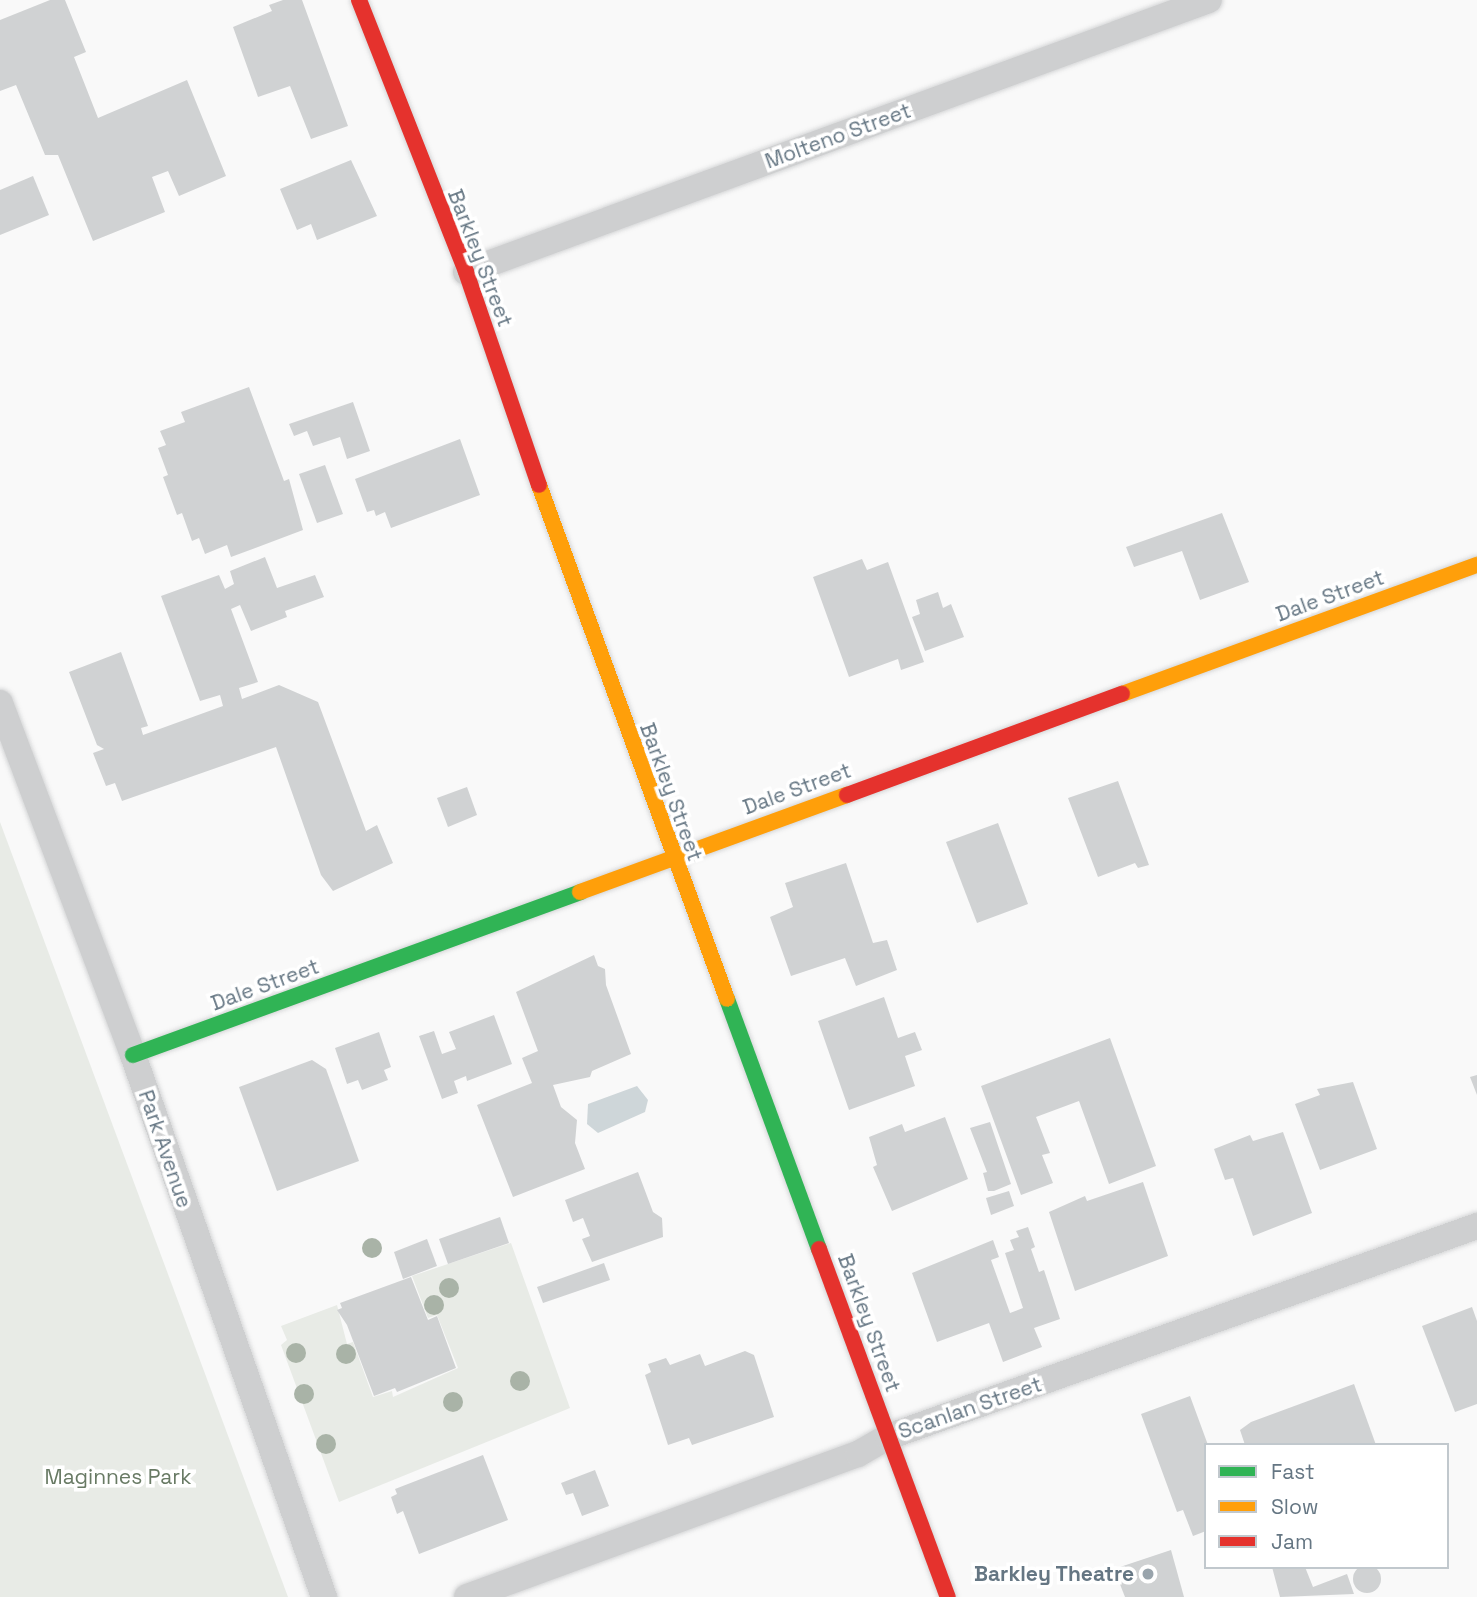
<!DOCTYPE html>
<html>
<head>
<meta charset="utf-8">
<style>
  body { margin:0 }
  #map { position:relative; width:1477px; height:1597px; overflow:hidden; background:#f9f9f9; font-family:"Space Grotesk",sans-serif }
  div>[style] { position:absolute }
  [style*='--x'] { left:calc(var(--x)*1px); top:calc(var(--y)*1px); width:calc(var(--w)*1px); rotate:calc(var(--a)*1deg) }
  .green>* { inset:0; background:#e8ebe6 }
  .water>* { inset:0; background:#ced6d9 }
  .building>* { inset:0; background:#d0d2d3 }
  .round { border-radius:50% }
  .roads { filter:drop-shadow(0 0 2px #d5d6d7) drop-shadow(0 0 2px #d5d6d7) }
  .street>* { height:26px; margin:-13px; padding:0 13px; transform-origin:13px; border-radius:13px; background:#cecfd0 }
  .fast>* { height:16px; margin:-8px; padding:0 8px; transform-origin:8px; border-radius:8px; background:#30b455 }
  .slow>* { height:16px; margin:-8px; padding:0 8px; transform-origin:8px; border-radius:8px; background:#ff9f0a }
  .jam>* { height:16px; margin:-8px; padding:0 8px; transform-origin:8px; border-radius:8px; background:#e5322d }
  .trees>* { width:20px; height:20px; margin:-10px; border-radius:50%; background:#a9b3a7 }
  .dots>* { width:19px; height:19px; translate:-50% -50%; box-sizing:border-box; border:4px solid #fff; border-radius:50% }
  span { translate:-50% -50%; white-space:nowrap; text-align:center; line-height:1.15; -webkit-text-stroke:7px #fff; paint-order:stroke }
  .street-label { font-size:21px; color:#657683 }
  .park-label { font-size:21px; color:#687a64 }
  .poi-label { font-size:21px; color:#657683; font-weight:700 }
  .right { translate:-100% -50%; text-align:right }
  .legend { position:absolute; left:1204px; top:1443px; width:245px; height:126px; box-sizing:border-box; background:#fff; border:2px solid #c1c8cd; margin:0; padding:9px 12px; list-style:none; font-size:21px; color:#657683 }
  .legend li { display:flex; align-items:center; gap:14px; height:35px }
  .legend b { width:35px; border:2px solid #c1c8cd }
</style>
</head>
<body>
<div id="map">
  <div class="green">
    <div style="clip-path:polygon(0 822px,288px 1597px,0 1597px)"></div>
    <div style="clip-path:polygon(511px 1243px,570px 1408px,339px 1502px,281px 1345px,287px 1340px,281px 1326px,337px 1305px,347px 1344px,353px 1342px,373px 1397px,392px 1391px,393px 1397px,458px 1368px,437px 1315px,428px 1318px,412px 1276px)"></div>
  </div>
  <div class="water">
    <div style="clip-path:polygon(637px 1086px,648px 1100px,645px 1112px,598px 1133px,587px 1124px,588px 1104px)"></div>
  </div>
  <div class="building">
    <div style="clip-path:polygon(50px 0,65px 0,86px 52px,74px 57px,98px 118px,187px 80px,226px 176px,179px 196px,168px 171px,152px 177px,165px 212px,93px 241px,58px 155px,45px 155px,16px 85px,0 91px,0 20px)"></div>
    <div style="clip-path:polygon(283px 0,302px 0,348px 126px,311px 139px,290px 86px,258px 97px,233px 27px,272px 11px,269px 5px)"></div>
    <div style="clip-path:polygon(351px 160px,377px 216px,317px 240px,311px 224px,297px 230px,280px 189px)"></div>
    <div style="clip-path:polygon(33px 176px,49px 215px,0 235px,0 190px)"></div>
    <div style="clip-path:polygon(249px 387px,284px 481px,289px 479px,303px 530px,231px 557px,227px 545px,205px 554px,199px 538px,192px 541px,182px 513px,177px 515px,163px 477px,168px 475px,158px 448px,166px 445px,160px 431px,185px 422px,181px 412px)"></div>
    <div style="clip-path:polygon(353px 402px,370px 451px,347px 459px,340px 437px,313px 446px,307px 431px,294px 436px,289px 424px)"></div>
    <div style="clip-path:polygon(460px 439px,480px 495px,391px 528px,385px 512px,376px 516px,374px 510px,367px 512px,355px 479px)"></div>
    <div style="clip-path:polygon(325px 465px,343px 514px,317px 523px,299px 474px)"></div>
    <div style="clip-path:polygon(1222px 513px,1249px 582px,1200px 600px,1182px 551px,1134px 567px,1126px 547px)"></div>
    <div style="clip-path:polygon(265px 557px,277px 588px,315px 575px,324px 597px,285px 611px,287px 617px,251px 631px,240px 605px,231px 609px,258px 682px,239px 688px,242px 699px,279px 685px,318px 702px,366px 831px,377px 825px,393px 863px,333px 891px,321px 875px,276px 747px,122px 801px,115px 783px,106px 786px,93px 753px,104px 749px,97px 745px,69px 672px,121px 652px,148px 726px,141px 728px,143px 735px,223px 706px,220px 695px,200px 701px,161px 596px,219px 575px,225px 589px,234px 584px,230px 571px)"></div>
    <div style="clip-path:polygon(862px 559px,867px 570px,888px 562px,924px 662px,901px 670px,898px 659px,849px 677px,813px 577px)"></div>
    <div style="clip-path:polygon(938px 592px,943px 608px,951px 604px,964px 637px,925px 651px,912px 617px,920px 614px,916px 600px)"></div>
    <div style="clip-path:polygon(1118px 781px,1149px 865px,1138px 868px,1135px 863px,1098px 877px,1068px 798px)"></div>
    <div style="clip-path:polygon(467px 787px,477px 815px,448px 827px,437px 798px)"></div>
    <div style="clip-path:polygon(998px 823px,1028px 904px,977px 923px,946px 842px)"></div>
    <div style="clip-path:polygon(846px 863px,873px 943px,887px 940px,897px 970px,856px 986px,845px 958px,791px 976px,770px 917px,793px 907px,785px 883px)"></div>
    <div style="clip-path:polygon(594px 955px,598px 966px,605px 969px,606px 985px,631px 1054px,592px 1071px,590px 1077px,553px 1085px,561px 1107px,577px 1120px,575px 1143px,585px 1169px,513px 1197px,477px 1105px,532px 1083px,522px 1058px,538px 1051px,516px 992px)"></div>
    <div style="clip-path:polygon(884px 997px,898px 1038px,915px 1032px,922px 1050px,905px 1056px,915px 1086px,849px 1110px,818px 1021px)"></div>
    <div style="clip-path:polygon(494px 1015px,512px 1064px,467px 1081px,466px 1076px,454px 1081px,458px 1093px,442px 1099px,419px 1036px,434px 1031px,442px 1054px,456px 1049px,449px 1032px)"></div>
    <div style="clip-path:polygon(379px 1032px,391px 1067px,384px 1070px,388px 1080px,362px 1090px,358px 1080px,347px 1084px,335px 1048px)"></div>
    <div style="clip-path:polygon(1110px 1038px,1156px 1166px,1109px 1184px,1079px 1101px,1036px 1117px,1050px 1153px,1042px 1155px,1053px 1183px,1021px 1195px,981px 1086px)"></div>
    <div style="clip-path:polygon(312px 1060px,326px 1069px,359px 1161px,277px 1191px,239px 1087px)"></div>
    <div style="clip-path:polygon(1477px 1075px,1477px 1095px,1470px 1077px)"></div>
    <div style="clip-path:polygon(1353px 1082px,1377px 1149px,1320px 1170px,1295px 1104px,1320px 1095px,1317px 1089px)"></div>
    <div style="clip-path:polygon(945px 1117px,968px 1179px,892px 1211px,873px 1167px,877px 1165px,869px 1137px,902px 1124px,905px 1132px)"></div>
    <div style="clip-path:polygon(990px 1122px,1011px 1184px,994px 1191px,988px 1191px,983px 1173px,987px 1172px,970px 1128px)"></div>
    <div style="clip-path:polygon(1283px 1132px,1312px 1213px,1253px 1236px,1233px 1178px,1225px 1180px,1214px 1149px,1250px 1135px,1253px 1141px)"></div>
    <div style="clip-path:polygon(638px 1172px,653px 1212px,662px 1218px,663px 1237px,592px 1262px,582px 1239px,590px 1236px,583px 1218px,573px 1222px,565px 1200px)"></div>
    <div style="clip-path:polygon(1143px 1182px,1168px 1256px,1075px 1291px,1049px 1212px,1085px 1196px,1087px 1201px)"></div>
    <div style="clip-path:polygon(1009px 1191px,1014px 1206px,991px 1215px,986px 1198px)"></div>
    <div style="clip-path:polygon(500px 1217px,509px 1243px,448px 1264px,439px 1239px)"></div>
    <div style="clip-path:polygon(1028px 1227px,1035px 1247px,1031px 1249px,1039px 1272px,1044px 1270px,1060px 1319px,1034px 1328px,1042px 1347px,1003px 1362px,989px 1323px,937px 1342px,912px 1273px,993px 1240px,999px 1257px,991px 1260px,1010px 1313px,1023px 1308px,1005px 1253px,1014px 1250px,1010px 1240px,1019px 1237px,1016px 1231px)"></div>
    <div style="clip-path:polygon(427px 1239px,437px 1266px,403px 1279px,394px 1252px)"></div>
    <div style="clip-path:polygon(604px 1263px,610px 1280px,543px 1303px,537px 1287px)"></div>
    <div style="clip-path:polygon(411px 1277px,428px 1320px,437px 1316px,456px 1368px,397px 1392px,395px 1388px,374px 1396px,347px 1325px,337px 1310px,342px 1308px,340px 1303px)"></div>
    <div style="clip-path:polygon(1472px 1307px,1477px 1321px,1477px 1404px,1455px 1412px,1422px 1326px)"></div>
    <div style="clip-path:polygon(745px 1351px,754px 1355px,774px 1417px,692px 1445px,689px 1438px,668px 1445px,645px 1375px,651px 1372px,648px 1364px,666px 1358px,670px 1365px,700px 1354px,705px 1366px)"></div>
    <div style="clip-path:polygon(1354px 1384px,1376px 1445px,1245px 1445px,1240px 1430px,1251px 1422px)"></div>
    <div style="clip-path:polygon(1190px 1396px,1208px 1445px,1206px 1531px,1193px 1536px,1183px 1510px,1177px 1512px,1141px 1414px)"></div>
    <div style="clip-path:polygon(483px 1455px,508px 1520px,419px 1554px,403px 1511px,397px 1514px,391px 1497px,397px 1494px,395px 1489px)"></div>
    <div style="clip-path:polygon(595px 1470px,609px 1506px,582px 1516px,573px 1493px,566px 1495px,561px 1483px)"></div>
    <div style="clip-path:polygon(1171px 1550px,1184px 1597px,1125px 1597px,1114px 1569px)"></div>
    <div class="round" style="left:1353px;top:1565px;width:28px;height:28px"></div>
    <div style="clip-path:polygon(1272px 1567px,1305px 1567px,1313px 1587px,1347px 1574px,1354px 1594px,1280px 1597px)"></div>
  </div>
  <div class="roads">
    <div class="street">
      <div style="--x:466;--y:272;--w:791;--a:-20.11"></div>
      <div style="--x:0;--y:703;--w:376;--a:69.3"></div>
      <div style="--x:133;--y:1055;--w:575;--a:70.59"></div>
      <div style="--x:467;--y:1597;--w:416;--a:-20.1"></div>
      <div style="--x:858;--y:1454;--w:34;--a:-30"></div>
      <div style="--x:888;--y:1437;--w:626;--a:-19.71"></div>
    </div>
    <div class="fast">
      <div style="--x:727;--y:999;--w:266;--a:69.8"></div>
      <div style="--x:133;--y:1055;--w:476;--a:-20"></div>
    </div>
    <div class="slow">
      <div style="--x:539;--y:485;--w:547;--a:69.91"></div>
      <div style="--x:1122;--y:694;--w:378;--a:-20"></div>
      <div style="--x:580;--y:892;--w:284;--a:-20"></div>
    </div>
    <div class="jam">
      <div style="--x:359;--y:0;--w:292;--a:68.5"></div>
      <div style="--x:466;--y:272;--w:225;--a:71.1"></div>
      <div style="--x:847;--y:795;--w:293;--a:-20.2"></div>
      <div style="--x:819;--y:1249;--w:371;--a:69.7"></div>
    </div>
  </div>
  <div class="trees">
    <div style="left:372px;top:1248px"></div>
    <div style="left:449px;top:1288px"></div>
    <div style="left:434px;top:1305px"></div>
    <div style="left:296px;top:1353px"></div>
    <div style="left:346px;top:1354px"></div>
    <div style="left:520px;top:1381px"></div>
    <div style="left:304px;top:1394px"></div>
    <div style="left:453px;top:1402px"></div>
    <div style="left:326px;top:1444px"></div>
  </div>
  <div class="dots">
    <div style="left:1148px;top:1574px;background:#99a4ac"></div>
  </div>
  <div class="street-label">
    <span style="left:838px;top:136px;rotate:-20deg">Molteno Street</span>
    <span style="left:480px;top:258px;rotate:69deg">Barkley Street</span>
    <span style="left:1330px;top:596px;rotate:-20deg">Dale Street</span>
    <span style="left:797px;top:789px;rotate:-20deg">Dale Street</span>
    <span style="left:671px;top:792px;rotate:70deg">Barkley Street</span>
    <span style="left:265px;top:985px;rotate:-20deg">Dale Street</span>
    <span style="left:165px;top:1149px;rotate:71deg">Park Avenue</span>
    <span style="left:869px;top:1323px;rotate:70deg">Barkley Street</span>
    <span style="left:970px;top:1408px;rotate:-19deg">Scanlan Street</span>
  </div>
  <div class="park-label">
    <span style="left:118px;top:1477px">Maginnes Park</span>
  </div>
  <div class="poi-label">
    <span class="right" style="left:1134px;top:1574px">Barkley Theatre</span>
  </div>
  <ul class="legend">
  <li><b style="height:9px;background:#30b455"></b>Fast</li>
  <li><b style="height:9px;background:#ff9f0a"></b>Slow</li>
  <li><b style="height:9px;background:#e5322d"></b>Jam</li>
  </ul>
</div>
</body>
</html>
